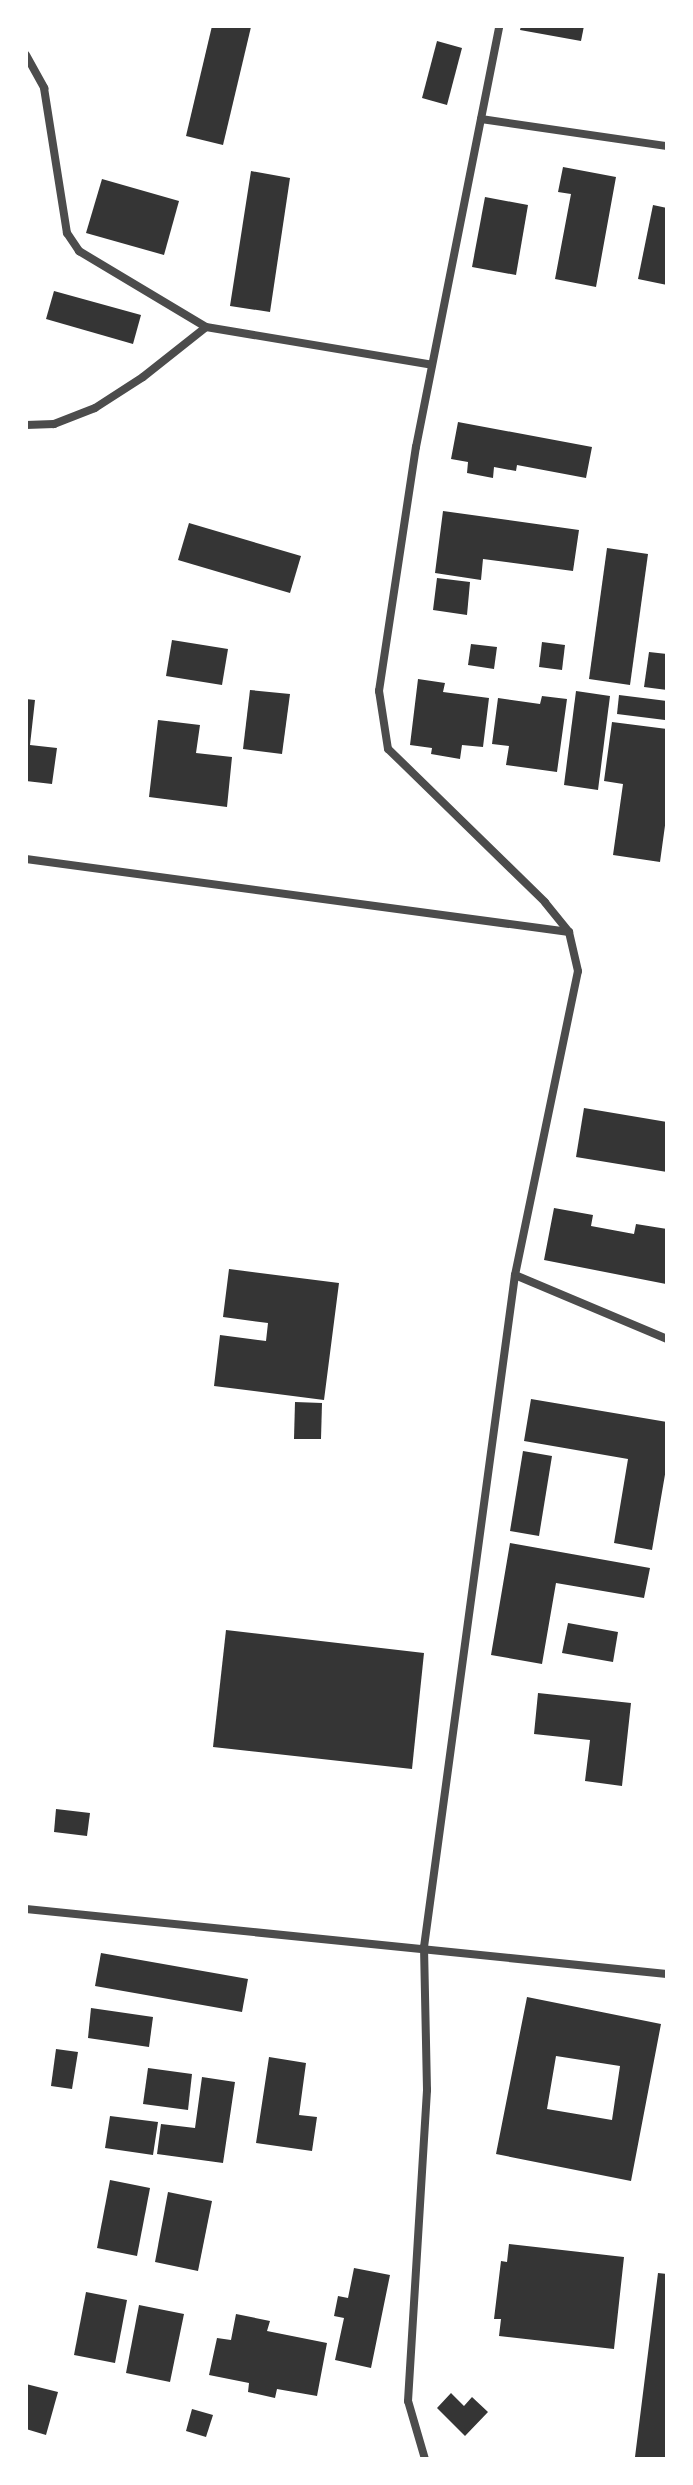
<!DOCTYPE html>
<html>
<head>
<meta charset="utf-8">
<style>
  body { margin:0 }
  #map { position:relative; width:693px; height:2485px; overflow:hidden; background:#fff; font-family:Bitter,serif }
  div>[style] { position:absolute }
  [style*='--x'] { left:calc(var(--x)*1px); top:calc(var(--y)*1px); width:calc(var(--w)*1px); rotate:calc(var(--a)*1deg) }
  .building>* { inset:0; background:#353535 }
  .minor>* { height:8px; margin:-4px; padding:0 4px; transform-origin:4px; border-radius:4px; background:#4c4c4c }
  span { translate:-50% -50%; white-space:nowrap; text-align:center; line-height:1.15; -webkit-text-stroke:8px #fff; paint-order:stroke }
  .frame { position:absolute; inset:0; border:28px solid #fff; pointer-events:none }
</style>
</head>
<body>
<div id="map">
  <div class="building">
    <div style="clip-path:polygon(212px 26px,251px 27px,223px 145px,186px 136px)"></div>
    <div style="clip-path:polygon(521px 26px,584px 26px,581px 41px,520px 30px)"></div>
    <div style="clip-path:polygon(437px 41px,462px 48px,447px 105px,422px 98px)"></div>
    <div style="clip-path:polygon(563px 167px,616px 177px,596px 287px,555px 279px,571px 194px,558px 192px)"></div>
    <div style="clip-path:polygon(251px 171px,290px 178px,270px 312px,230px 306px)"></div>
    <div style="clip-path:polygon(102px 179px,179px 201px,164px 255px,86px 233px)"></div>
    <div style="clip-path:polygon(485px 197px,528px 205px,516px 275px,472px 267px)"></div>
    <div style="clip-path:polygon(653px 205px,667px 208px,667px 285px,638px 279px)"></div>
    <div style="clip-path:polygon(54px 291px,141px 315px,133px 344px,46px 319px)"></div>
    <div style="clip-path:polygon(458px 422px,592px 447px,586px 478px,517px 465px,516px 471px,494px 467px,493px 478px,467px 473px,468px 462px,451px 459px)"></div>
    <div style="clip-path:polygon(443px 511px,579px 530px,573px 571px,483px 559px,481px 580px,435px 573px)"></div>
    <div style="clip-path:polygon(189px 523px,301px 556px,290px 593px,178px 560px)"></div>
    <div style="clip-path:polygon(607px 548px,648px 554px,630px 685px,589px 679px)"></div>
    <div style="clip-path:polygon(437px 578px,470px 582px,467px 615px,433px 610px)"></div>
    <div style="clip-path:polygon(172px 640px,228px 649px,222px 685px,166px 676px)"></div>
    <div style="clip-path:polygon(542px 642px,565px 645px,562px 670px,539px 667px)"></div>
    <div style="clip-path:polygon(471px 644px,497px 647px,494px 669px,468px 665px)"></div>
    <div style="clip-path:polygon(649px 652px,667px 654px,667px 690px,644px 687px)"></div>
    <div style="clip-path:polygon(418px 679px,445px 683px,443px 692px,489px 698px,483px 747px,462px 745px,460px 759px,431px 754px,432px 748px,410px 745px)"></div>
    <div style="clip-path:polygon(250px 690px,290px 694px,282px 754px,243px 749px)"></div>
    <div style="clip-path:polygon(576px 691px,610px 696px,598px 790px,564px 785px)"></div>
    <div style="clip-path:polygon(619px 695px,667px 701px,665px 720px,617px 714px)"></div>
    <div style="clip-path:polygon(542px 696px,567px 699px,557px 772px,506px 765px,509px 746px,492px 744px,498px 698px,540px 704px)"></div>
    <div style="clip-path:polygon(26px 699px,35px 700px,30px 745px,57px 748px,52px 784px,26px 781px)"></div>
    <div style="clip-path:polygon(158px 720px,200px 725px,196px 753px,232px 757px,227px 807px,149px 797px)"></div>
    <div style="clip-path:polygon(612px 722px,667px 729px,667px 811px,660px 862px,613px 855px,623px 784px,604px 781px)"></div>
    <div style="clip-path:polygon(584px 1108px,667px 1122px,667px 1172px,576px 1157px)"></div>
    <div style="clip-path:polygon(554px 1208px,593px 1215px,591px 1226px,634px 1234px,636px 1224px,667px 1229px,666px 1284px,544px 1260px)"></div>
    <div style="clip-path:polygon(229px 1269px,339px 1283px,324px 1400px,214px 1386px,220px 1335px,266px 1341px,268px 1323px,223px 1317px)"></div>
    <div style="clip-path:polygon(531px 1399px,667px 1422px,667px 1463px,652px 1550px,614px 1543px,628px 1459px,524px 1441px)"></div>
    <div style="clip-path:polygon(295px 1402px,322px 1403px,321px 1439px,294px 1439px)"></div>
    <div style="clip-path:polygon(523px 1451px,552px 1456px,539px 1536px,510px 1531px)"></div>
    <div style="clip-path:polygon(510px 1543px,650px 1568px,644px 1598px,556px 1583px,542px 1664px,491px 1655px)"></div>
    <div style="clip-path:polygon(568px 1623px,618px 1632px,613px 1662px,562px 1653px)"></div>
    <div style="clip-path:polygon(226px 1630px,424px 1653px,412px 1769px,213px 1747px)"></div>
    <div style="clip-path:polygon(538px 1693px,631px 1703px,622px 1786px,585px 1781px,590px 1740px,534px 1734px)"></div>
    <div style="clip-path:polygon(56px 1809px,90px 1813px,87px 1836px,54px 1832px)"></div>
    <div style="clip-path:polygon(101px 1953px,248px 1979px,242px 2012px,95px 1986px)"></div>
    <div style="clip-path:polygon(evenodd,527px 1997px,661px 2024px,631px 2181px,496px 2154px,527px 1997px,556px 2056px,620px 2066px,612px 2120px,547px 2109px,556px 2056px)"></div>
    <div style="clip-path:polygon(91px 2008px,153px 2017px,149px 2047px,88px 2038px)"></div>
    <div style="clip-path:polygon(56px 2049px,78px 2052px,72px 2089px,51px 2086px)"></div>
    <div style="clip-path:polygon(269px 2057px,306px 2063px,299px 2115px,317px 2117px,312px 2151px,256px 2143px)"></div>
    <div style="clip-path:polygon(148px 2068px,192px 2074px,188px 2110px,143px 2104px)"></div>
    <div style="clip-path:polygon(202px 2077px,235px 2082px,223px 2163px,157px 2154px,161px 2124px,195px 2128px)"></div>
    <div style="clip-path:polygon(110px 2116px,158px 2122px,153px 2155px,105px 2148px)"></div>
    <div style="clip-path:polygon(110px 2180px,150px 2188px,137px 2256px,97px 2248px)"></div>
    <div style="clip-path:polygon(168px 2192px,212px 2201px,198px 2271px,155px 2262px)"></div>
    <div style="clip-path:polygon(509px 2244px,624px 2257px,614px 2349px,499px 2336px,501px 2319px,494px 2319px,501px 2261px,507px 2262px)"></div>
    <div style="clip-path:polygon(354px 2268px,390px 2275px,371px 2368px,335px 2360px,344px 2318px,334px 2316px,338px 2296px,348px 2298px)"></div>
    <div style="clip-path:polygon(658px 2273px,667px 2274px,667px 2459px,635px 2457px)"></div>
    <div style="clip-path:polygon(86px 2292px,127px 2300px,115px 2363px,74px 2355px)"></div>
    <div style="clip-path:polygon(139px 2305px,184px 2314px,170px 2382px,126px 2373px)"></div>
    <div style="clip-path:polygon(236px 2314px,270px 2321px,267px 2331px,327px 2343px,317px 2396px,277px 2389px,275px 2398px,248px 2392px,249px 2383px,209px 2375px,217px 2338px,231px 2340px)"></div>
    <div style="clip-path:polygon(26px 2384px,58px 2392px,46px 2435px,26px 2429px)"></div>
    <div style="clip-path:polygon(451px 2393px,464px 2406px,472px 2397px,488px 2412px,465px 2436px,437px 2408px)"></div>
    <div style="clip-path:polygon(192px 2409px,213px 2415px,206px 2437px,186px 2431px)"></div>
  </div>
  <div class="minor">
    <div style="--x:26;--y:55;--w:38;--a:61"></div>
    <div style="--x:44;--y:88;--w:147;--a:81"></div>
    <div style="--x:67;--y:233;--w:22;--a:56"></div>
    <div style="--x:79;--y:251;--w:148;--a:30.9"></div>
    <div style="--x:206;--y:327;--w:229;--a:9.5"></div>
    <div style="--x:481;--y:119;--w:188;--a:8.3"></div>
    <div style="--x:26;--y:425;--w:28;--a:-2"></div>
    <div style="--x:54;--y:424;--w:44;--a:-21.3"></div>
    <div style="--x:95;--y:408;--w:57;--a:-32.9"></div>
    <div style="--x:143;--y:377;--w:80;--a:-38.4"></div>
    <div style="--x:26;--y:859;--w:548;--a:7.66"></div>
    <div style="--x:515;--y:1275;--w:165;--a:22.8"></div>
    <div style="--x:26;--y:1909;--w:644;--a:5.79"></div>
    <div style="--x:425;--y:2459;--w:60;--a:-106.3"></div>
    <div style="--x:408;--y:2401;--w:312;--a:-86.5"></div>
    <div style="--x:427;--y:2090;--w:143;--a:-91.2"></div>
    <div style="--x:424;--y:1947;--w:678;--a:-82.29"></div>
    <div style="--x:515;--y:1275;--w:310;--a:-78.3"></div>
    <div style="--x:578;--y:971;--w:40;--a:-103"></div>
    <div style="--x:569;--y:932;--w:38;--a:-129"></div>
    <div style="--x:545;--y:902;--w:219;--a:-135.7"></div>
    <div style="--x:388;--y:749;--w:59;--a:-98.8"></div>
    <div style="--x:379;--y:691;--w:247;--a:-81.4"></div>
    <div style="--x:416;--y:447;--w:429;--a:-78.8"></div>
  </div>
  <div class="frame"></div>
</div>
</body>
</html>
